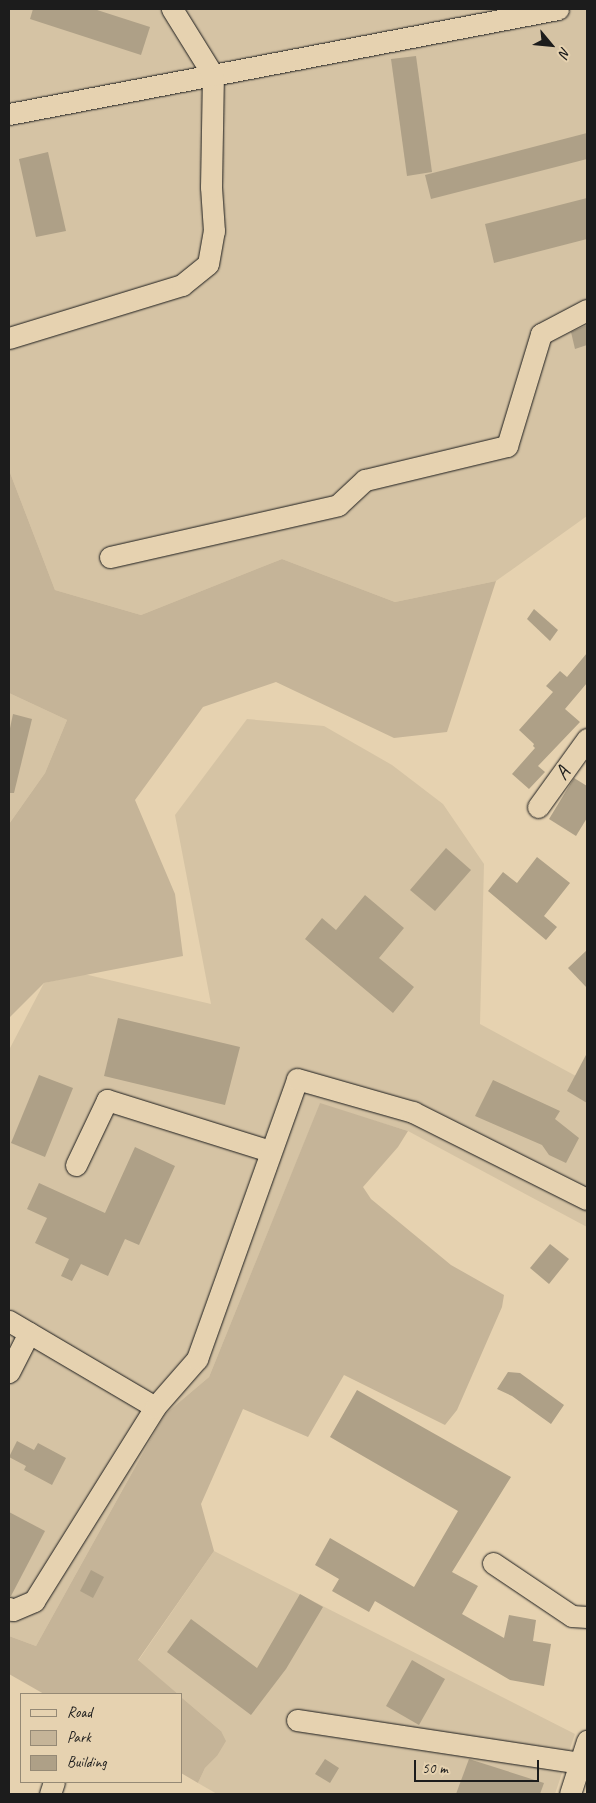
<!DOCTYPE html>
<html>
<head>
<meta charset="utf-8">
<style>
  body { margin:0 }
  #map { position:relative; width:596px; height:1803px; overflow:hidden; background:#e6d2b0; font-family:Caveat,sans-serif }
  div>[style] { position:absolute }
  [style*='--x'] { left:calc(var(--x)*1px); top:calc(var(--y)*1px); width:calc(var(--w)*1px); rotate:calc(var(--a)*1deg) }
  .built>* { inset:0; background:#d5c3a4 }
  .green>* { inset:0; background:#c5b498 }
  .building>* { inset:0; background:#aea087 }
  .roads { filter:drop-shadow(0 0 1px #1c1c1c) drop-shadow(0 0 1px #1c1c1c) }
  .minor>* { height:21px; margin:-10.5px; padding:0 10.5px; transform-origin:10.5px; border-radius:10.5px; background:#e6d2b0 }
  span { translate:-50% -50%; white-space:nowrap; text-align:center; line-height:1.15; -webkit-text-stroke:4px #e6d2b0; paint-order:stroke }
  .street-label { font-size:21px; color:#1c1c1c }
  .frame { position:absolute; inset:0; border:10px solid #1c1c1c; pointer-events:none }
  .legend { position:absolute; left:20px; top:1693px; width:162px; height:90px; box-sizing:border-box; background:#e6d2b0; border:1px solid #958975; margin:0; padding:6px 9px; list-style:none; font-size:15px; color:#1c1c1c }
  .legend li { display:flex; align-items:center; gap:10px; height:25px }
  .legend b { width:25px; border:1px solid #958975 }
  .north { position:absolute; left:526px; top:20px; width:50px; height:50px; -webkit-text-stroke:4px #e6d2b0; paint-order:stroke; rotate:118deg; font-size:14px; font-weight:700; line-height:20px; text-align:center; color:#1c1c1c }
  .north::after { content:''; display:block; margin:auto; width:18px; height:22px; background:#1c1c1c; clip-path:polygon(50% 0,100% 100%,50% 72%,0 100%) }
  .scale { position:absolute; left:414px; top:1760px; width:125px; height:22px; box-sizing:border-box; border:2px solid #1c1c1c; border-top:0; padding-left:6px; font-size:15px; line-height:18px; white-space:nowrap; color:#1c1c1c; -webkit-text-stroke:4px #e6d2b0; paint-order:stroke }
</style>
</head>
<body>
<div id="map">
  <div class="built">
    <div style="clip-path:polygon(9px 9px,587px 9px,587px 516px,496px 581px,395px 602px,282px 559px,141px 615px,55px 590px,9px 470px)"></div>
    <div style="clip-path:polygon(9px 693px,67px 720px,45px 773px,9px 824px)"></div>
    <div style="clip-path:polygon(247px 719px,324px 726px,392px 765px,443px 804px,484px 864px,480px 1024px,587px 1082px,587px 1227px,408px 1131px,320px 1104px,209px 1377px,164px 1415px,36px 1646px,9px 1636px,9px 1050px,44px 983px,84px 974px,211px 1004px,175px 815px)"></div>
    <div style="clip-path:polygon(214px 1551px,575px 1734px,555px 1794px,217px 1794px,198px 1783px,205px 1768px,217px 1756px,221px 1731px,181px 1697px,181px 1694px,178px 1694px,138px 1661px)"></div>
  </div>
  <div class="green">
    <div style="clip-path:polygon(9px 470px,55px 590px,141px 615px,282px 559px,395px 602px,496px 581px,447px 732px,394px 738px,276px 682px,203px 707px,135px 800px,175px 894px,183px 956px,44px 983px,10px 1017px,9px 824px,45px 773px,67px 720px,9px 693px)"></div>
    <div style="clip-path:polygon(320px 1103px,408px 1131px,398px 1147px,363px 1187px,371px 1199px,451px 1265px,504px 1295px,502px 1307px,457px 1410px,445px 1425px,344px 1375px,308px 1437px,243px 1409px,201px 1504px,214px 1551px,138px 1660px,178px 1694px,44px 1694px,9px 1674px,9px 1636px,36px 1646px,164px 1415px,209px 1377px)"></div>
    <div style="clip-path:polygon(181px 1697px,221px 1731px,226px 1741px,217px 1756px,205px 1768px,198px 1783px,181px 1773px)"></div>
  </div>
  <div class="building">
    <div style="clip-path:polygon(33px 9px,94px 9px,150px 27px,141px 55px,30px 19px)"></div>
    <div style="clip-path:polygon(416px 56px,432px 172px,407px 176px,391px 59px)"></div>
    <div style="clip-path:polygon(587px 133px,587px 159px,431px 199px,425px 175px)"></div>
    <div style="clip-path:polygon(48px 152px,66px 231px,36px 237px,19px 159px)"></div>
    <div style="clip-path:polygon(587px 198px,587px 239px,494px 263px,485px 224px)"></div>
    <div style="clip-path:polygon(587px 325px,587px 345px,575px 349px,571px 332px)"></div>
    <div style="clip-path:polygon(534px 609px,558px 630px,550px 641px,527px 619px)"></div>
    <div style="clip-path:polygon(587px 653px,587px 683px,565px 709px,580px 722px,538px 766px,545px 772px,529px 789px,512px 774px,535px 748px,533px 746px,534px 744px,519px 730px,553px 692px,546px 686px,560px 671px,567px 677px)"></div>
    <div style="clip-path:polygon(13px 714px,32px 719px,14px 793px,9px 793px,9px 733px)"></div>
    <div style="clip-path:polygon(574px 778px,587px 786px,587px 818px,576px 836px,549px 819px)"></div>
    <div style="clip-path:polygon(446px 848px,471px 870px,435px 911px,410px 890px)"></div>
    <div style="clip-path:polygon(537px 857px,570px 883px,544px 916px,557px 927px,546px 940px,488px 891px,503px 872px,517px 883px)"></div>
    <div style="clip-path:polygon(365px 895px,404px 928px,379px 958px,414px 987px,393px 1013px,305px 939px,322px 918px,336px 930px)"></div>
    <div style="clip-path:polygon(587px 950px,587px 988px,568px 968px)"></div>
    <div style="clip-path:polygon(118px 1018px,240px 1047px,225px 1105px,104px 1076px)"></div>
    <div style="clip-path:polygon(587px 1053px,587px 1103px,567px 1091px)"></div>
    <div style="clip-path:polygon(39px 1075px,73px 1088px,45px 1157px,11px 1143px)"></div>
    <div style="clip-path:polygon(493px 1080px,560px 1111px,555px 1119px,579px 1138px,566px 1163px,549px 1155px,542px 1145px,475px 1116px)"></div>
    <div style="clip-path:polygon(135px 1147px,175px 1166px,139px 1245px,125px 1239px,108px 1276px,81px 1264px,72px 1281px,61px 1276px,69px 1259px,35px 1243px,47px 1218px,27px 1209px,39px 1183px,105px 1213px)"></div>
    <div style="clip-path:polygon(550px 1244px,569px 1259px,549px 1284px,530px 1268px)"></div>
    <div style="clip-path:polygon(508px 1372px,520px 1373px,564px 1405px,551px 1424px,512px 1396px,497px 1389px)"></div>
    <div style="clip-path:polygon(357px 1390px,511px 1477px,452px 1572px,478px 1586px,462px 1614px,504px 1638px,509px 1615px,536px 1620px,533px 1641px,551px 1644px,544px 1686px,510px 1680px,375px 1601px,369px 1612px,332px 1591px,339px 1579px,315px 1565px,330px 1538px,414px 1587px,458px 1511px,330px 1437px)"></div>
    <div style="clip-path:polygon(17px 1441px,34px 1450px,38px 1443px,66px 1458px,52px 1485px,24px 1470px,26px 1466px,9px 1457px)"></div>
    <div style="clip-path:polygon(9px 1512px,45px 1531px,11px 1596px,9px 1596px)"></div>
    <div style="clip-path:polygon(91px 1570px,104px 1577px,93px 1598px,80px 1591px)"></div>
    <div style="clip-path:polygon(300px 1594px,323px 1607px,286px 1669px,251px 1715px,167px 1652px,191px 1619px,257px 1668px)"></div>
    <div style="clip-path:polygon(412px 1660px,445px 1679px,419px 1725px,386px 1706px)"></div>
    <div style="clip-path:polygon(325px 1759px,339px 1768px,330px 1783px,315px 1774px)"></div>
    <div style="clip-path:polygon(469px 1759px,544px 1783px,540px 1794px,456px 1794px)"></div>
  </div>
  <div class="roads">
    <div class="minor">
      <div style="--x:9;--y:114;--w:559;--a:-10.83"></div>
      <div style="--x:9;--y:338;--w:181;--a:-17"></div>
      <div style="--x:182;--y:285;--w:33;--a:-39"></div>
      <div style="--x:208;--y:264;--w:34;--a:-80"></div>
      <div style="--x:214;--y:231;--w:44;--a:-93.9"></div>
      <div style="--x:211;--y:187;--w:112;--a:-89"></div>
      <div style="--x:213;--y:75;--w:78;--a:-121.8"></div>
      <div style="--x:110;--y:557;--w:234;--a:-12.8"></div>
      <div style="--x:338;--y:505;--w:37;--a:-43"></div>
      <div style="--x:365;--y:480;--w:146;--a:-13.5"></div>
      <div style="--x:507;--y:446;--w:117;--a:-73.1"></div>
      <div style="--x:541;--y:334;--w:52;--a:-27.6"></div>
      <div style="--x:538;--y:807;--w:84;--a:-54.2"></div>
      <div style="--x:76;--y:1165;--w:72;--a:-64.5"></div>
      <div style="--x:107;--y:1100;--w:171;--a:17.4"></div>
      <div style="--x:9;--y:1321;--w:169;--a:30.5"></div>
      <div style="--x:9;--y:1372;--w:44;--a:-62.9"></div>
      <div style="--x:493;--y:1563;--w:95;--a:33.9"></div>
      <div style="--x:572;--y:1616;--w:15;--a:4"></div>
      <div style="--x:9;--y:1608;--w:4;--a:27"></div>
      <div style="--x:13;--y:1610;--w:23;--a:-23"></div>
      <div style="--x:34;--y:1601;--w:229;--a:-58"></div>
      <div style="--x:155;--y:1407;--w:64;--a:-48.8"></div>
      <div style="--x:197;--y:1359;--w:297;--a:-70.3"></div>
      <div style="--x:297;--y:1079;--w:121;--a:15.9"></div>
      <div style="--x:413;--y:1112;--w:195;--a:26.6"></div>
      <div style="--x:297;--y:1720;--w:286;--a:8.6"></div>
      <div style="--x:50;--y:1794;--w:13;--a:-72"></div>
      <div style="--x:570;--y:1794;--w:56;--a:-72.2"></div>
    </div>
  </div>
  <div class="street-label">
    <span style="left:562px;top:773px;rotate:-54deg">A</span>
  </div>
  <div class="frame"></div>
  <ul class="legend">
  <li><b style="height:6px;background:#e6d2b0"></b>Road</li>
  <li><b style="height:14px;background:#c5b498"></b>Park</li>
  <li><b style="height:14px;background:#aea087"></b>Building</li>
  </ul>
  <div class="north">N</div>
  <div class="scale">50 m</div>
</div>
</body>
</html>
